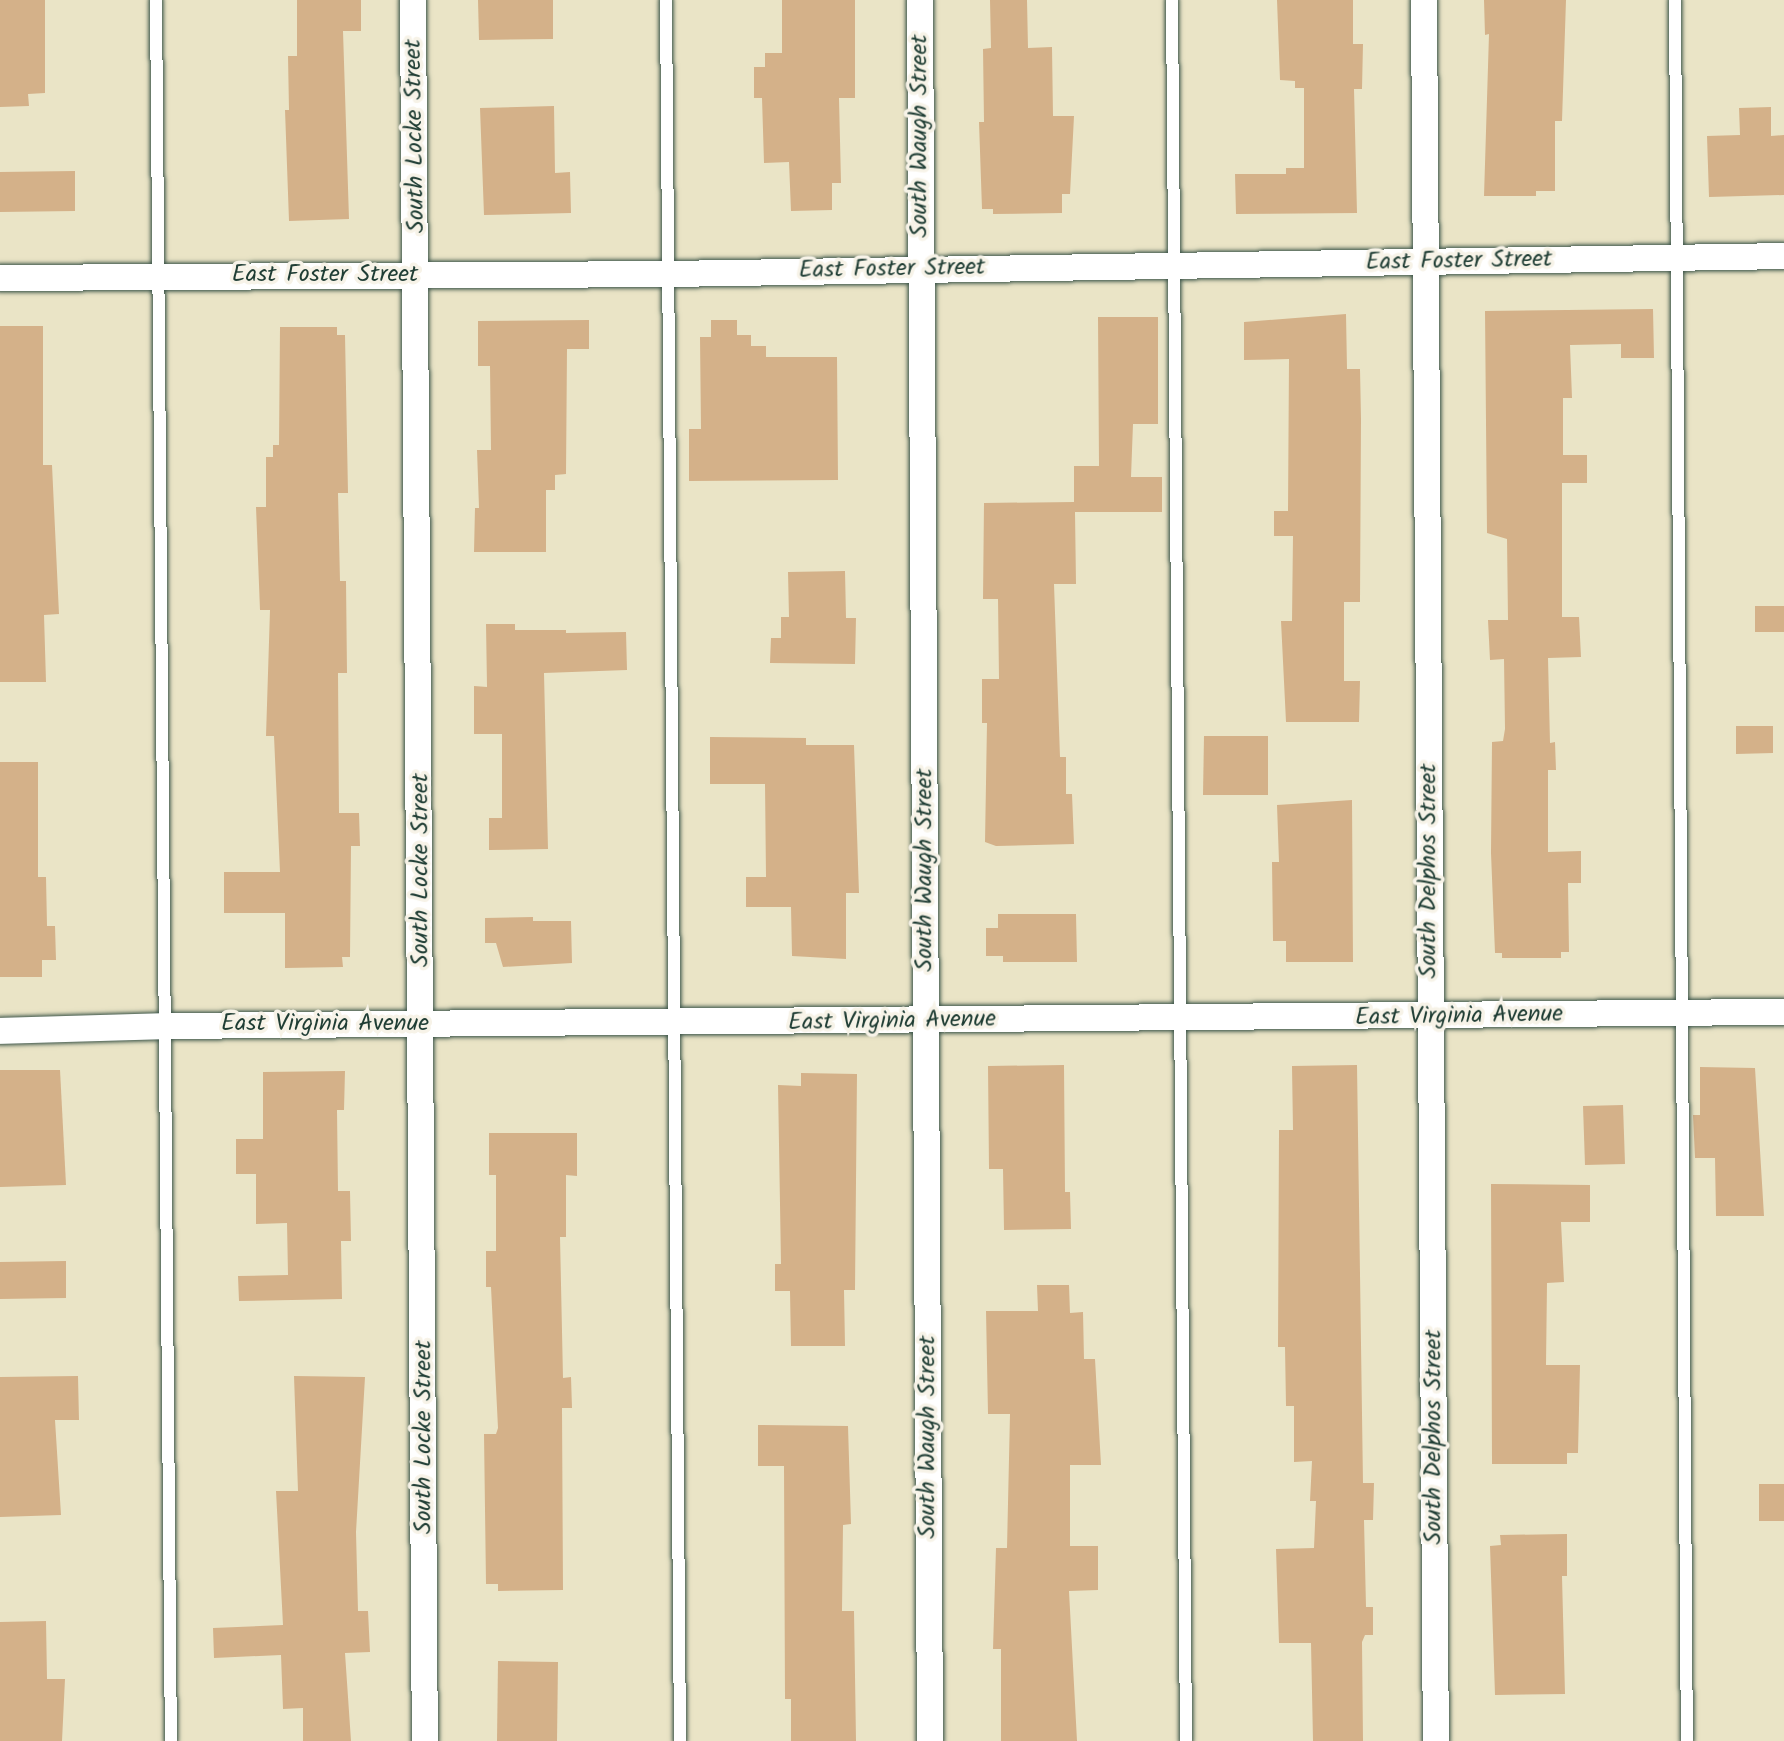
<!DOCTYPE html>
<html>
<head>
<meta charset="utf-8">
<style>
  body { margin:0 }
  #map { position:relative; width:1784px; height:1741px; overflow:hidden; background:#eae4c6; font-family:Kalam,sans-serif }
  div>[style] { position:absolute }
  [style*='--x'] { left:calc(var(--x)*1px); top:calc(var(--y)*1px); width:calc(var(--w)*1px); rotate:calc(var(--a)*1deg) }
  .building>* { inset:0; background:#d4b189 }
  .roads { filter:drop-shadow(0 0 2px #3d564a) drop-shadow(0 0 2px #3d564a) }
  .service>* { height:12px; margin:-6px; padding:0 6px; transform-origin:6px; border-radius:6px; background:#fff }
  .minor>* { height:26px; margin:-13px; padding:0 13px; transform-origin:13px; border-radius:13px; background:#fff }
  span { translate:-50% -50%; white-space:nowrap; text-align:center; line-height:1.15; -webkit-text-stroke:7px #f7f3e8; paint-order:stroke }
  .street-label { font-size:24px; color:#1f3d34 }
</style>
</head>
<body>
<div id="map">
  <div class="building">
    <div style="clip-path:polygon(0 0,45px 0,45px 93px,28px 94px,29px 106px,0 107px)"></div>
    <div style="clip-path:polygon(297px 0,361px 0,361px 31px,343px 31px,349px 219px,289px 221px,285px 110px,289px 110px,288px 56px,297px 56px)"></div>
    <div style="clip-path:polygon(478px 0,553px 0,553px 39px,479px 40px)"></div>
    <div style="clip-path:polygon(782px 0,855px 0,855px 98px,839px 98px,841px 183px,832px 183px,832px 210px,791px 211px,789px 162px,764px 163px,762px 98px,754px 98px,754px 67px,765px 67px,765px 53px,782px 53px)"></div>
    <div style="clip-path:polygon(990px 0,1027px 0,1028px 48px,1052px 47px,1053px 116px,1074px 116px,1070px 194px,1062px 194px,1062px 213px,993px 214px,993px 209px,982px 209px,979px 122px,984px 122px,983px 49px,991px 48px)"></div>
    <div style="clip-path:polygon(1277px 0,1353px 0,1353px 44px,1363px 44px,1362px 89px,1354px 89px,1357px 213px,1236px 214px,1235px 174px,1286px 174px,1286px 168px,1304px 168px,1304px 88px,1295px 88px,1295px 81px,1280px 80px)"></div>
    <div style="clip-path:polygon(1484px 0,1566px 0,1562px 121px,1555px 121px,1555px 191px,1536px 191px,1536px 196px,1484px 196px,1489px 34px,1485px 35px)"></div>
    <div style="clip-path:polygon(554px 106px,555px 173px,570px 172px,571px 213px,484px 215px,480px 108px)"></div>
    <div style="clip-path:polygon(1771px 107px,1771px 136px,1784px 135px,1784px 195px,1709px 197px,1707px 136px,1740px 135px,1739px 108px)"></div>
    <div style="clip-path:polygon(75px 171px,75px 211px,0 212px,0 172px)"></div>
    <div style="clip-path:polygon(1653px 309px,1654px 358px,1621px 358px,1621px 344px,1570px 345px,1572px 398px,1563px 398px,1563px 455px,1587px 455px,1587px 483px,1562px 483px,1562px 617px,1579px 617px,1581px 657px,1548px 658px,1550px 743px,1555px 742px,1556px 770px,1548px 770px,1548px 852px,1581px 851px,1581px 883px,1568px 883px,1569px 952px,1561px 952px,1561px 958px,1502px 958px,1502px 953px,1495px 953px,1491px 853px,1492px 742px,1503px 741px,1505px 729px,1504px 659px,1490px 660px,1488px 620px,1508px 620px,1507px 539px,1487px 533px,1485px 311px)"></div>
    <div style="clip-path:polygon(1346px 314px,1347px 369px,1360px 369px,1361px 419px,1360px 602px,1344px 602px,1344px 681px,1360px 681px,1359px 722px,1286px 722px,1281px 621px,1292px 621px,1293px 536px,1274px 536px,1274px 511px,1288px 511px,1289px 359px,1244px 360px,1244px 322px)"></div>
    <div style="clip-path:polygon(1098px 317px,1158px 317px,1158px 424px,1133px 424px,1131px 477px,1162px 477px,1162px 512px,1075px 512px,1076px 584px,1054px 584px,1060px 757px,1066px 757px,1066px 794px,1072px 794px,1074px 844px,996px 846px,985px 842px,987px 723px,982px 723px,982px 679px,999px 679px,998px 599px,983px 599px,984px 503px,1074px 502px,1074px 466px,1099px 466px)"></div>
    <div style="clip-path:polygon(589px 320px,589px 349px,567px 349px,566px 474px,555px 475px,555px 490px,546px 490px,546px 552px,474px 552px,475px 508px,479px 508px,477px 450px,491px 450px,490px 366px,478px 366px,478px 321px)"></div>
    <div style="clip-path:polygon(711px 320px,737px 320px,737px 335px,751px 335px,751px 346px,766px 346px,766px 357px,837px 357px,838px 480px,689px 481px,689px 429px,701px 429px,700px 337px,711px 337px)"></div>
    <div style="clip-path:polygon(0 326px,43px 326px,43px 465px,52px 465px,59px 614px,44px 615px,46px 682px,0 682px)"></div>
    <div style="clip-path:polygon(280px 327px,337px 327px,337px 335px,345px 335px,348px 493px,338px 493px,340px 581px,346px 581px,347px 673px,338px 673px,339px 813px,359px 813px,360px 846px,351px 846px,350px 957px,342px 957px,343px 967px,285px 968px,285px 913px,224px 913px,224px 872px,280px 872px,274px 736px,266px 736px,270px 610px,260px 610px,256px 507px,266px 507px,266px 457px,273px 457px,273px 445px,279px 445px)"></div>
    <div style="clip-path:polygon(845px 571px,846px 618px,856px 618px,855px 664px,770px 663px,771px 638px,781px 638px,781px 617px,789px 617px,788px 572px)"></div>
    <div style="clip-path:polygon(1755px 606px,1784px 606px,1784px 632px,1755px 632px)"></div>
    <div style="clip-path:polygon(486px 624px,515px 624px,515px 630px,566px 630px,566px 633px,626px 632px,627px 670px,544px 673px,548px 849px,489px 850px,489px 818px,502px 818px,502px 734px,474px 734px,474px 686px,487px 687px)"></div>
    <div style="clip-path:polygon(1736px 726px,1773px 726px,1773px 753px,1736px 754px)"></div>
    <div style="clip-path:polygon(1204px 736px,1268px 736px,1268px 795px,1203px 795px)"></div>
    <div style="clip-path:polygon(710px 737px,806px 738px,806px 745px,854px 745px,859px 893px,846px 893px,846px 959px,792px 956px,791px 907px,746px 907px,746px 877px,766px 877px,765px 784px,710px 784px)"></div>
    <div style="clip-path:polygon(0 762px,38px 762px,38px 877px,46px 877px,47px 926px,55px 926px,56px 960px,42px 960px,42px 977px,0 977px)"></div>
    <div style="clip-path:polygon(1352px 800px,1353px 962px,1286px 962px,1286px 941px,1273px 941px,1272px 862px,1279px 862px,1277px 805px)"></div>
    <div style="clip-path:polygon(998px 914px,1076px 914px,1077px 962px,1003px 962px,1003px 956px,986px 956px,986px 928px,998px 928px)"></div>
    <div style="clip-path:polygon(533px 917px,533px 921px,571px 921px,572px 963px,503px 967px,496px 943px,485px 943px,485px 918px)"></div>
    <div style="clip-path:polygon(1064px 1065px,1065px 1192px,1070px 1192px,1071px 1229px,1004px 1230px,1003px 1169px,989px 1169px,988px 1066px)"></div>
    <div style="clip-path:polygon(1357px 1065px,1363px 1483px,1374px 1483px,1373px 1520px,1364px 1520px,1366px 1607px,1373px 1607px,1373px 1635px,1365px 1635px,1362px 1642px,1363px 1741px,1313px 1741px,1311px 1643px,1279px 1643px,1276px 1549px,1314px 1548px,1316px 1501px,1310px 1501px,1312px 1461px,1294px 1462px,1294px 1406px,1286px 1406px,1285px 1347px,1278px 1347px,1279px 1130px,1293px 1130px,1292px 1066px)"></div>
    <div style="clip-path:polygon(1700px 1067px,1755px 1068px,1764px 1216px,1716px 1216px,1715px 1158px,1695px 1158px,1693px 1115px,1700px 1115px)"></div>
    <div style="clip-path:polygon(0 1070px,60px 1070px,66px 1185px,0 1187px)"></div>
    <div style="clip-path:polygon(345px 1071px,344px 1110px,337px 1110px,338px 1191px,350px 1191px,351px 1241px,341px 1241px,342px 1299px,239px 1301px,238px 1276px,288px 1275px,287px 1223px,256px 1224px,256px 1174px,236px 1174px,236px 1139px,263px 1139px,263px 1072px)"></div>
    <div style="clip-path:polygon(801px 1073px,857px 1074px,855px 1290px,844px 1290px,845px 1346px,791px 1346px,790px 1291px,775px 1291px,775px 1264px,781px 1264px,778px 1085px,801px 1086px)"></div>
    <div style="clip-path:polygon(1623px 1105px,1625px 1164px,1585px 1165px,1583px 1106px)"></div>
    <div style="clip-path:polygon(489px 1133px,577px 1133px,577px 1176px,566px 1175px,566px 1237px,560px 1237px,563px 1378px,571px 1377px,572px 1408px,562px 1408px,563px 1590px,498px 1591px,498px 1584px,486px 1584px,484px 1434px,496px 1434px,498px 1428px,491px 1287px,486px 1287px,486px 1251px,496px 1251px,496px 1175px,489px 1175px)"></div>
    <div style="clip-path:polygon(1491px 1184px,1590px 1185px,1590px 1222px,1561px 1222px,1564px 1282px,1547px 1283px,1546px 1365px,1580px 1365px,1578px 1453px,1567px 1453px,1567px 1464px,1492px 1464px)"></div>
    <div style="clip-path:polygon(66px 1261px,66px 1298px,0 1299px,0 1262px)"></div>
    <div style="clip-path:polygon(1037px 1285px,1069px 1285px,1070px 1313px,1083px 1312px,1084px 1359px,1095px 1359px,1101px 1465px,1070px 1465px,1070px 1546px,1098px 1546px,1098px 1590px,1069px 1591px,1077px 1741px,1001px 1741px,1001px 1649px,993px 1649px,996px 1548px,1007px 1548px,1010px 1414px,988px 1414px,986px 1311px,1038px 1311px)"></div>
    <div style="clip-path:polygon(78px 1376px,79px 1420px,55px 1420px,61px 1515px,0 1517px,0 1377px)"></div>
    <div style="clip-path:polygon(294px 1376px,365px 1377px,356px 1532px,358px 1611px,368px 1611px,370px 1652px,345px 1653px,351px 1741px,303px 1741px,303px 1708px,283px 1709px,281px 1655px,214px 1658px,213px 1628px,283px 1625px,276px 1491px,298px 1491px)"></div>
    <div style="clip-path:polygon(758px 1425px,848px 1426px,851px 1524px,843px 1525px,842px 1611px,854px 1611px,856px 1741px,791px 1741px,791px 1699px,785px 1699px,784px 1466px,758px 1466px)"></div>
    <div style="clip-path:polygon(1759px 1484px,1784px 1484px,1784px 1521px,1759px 1521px)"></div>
    <div style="clip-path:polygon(1567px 1534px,1567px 1576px,1562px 1576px,1565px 1694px,1495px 1695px,1490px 1546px,1501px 1545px,1500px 1535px)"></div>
    <div style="clip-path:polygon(46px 1621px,47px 1679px,65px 1679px,62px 1741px,0 1741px,0 1622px)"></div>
    <div style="clip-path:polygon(498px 1661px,558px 1662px,557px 1741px,497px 1741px)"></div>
  </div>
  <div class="roads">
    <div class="service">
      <div style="--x:156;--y:0;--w:1741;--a:89.51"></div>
      <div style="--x:666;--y:0;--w:1741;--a:89.54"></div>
      <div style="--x:1172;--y:0;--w:1741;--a:89.54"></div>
      <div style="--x:1675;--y:0;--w:1741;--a:89.61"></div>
    </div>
    <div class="minor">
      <div style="--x:413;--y:0;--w:1741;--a:89.61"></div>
      <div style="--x:920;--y:0;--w:1741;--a:89.67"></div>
      <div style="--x:1424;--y:0;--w:1741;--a:89.61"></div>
      <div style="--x:0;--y:278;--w:668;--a:-0.34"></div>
      <div style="--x:668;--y:274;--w:1116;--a:-0.92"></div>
      <div style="--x:0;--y:1031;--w:165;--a:-1.7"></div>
      <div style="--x:165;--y:1026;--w:1619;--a:-0.5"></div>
    </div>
  </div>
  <div class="street-label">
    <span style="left:415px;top:136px;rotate:-91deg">South Locke Street</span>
    <span style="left:920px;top:136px;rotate:-90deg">South Waugh Street</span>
    <span style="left:1459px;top:261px;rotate:-1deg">East Foster Street</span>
    <span style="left:892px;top:269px;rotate:-1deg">East Foster Street</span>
    <span style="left:325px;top:275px">East Foster Street</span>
    <span style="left:421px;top:870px;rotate:-90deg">South Locke Street</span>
    <span style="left:925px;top:870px;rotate:-90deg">South Waugh Street</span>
    <span style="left:1429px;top:871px;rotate:-90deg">South Delphos Street</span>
    <span style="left:1459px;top:1016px;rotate:-1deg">East Virginia Avenue</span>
    <span style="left:892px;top:1021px;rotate:-1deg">East Virginia Avenue</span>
    <span style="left:325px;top:1024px">East Virginia Avenue</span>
    <span style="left:424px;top:1437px;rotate:-90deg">South Locke Street</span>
    <span style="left:928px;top:1437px;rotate:-90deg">South Waugh Street</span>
    <span style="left:1434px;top:1437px;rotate:-90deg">South Delphos Street</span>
  </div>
</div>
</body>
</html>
